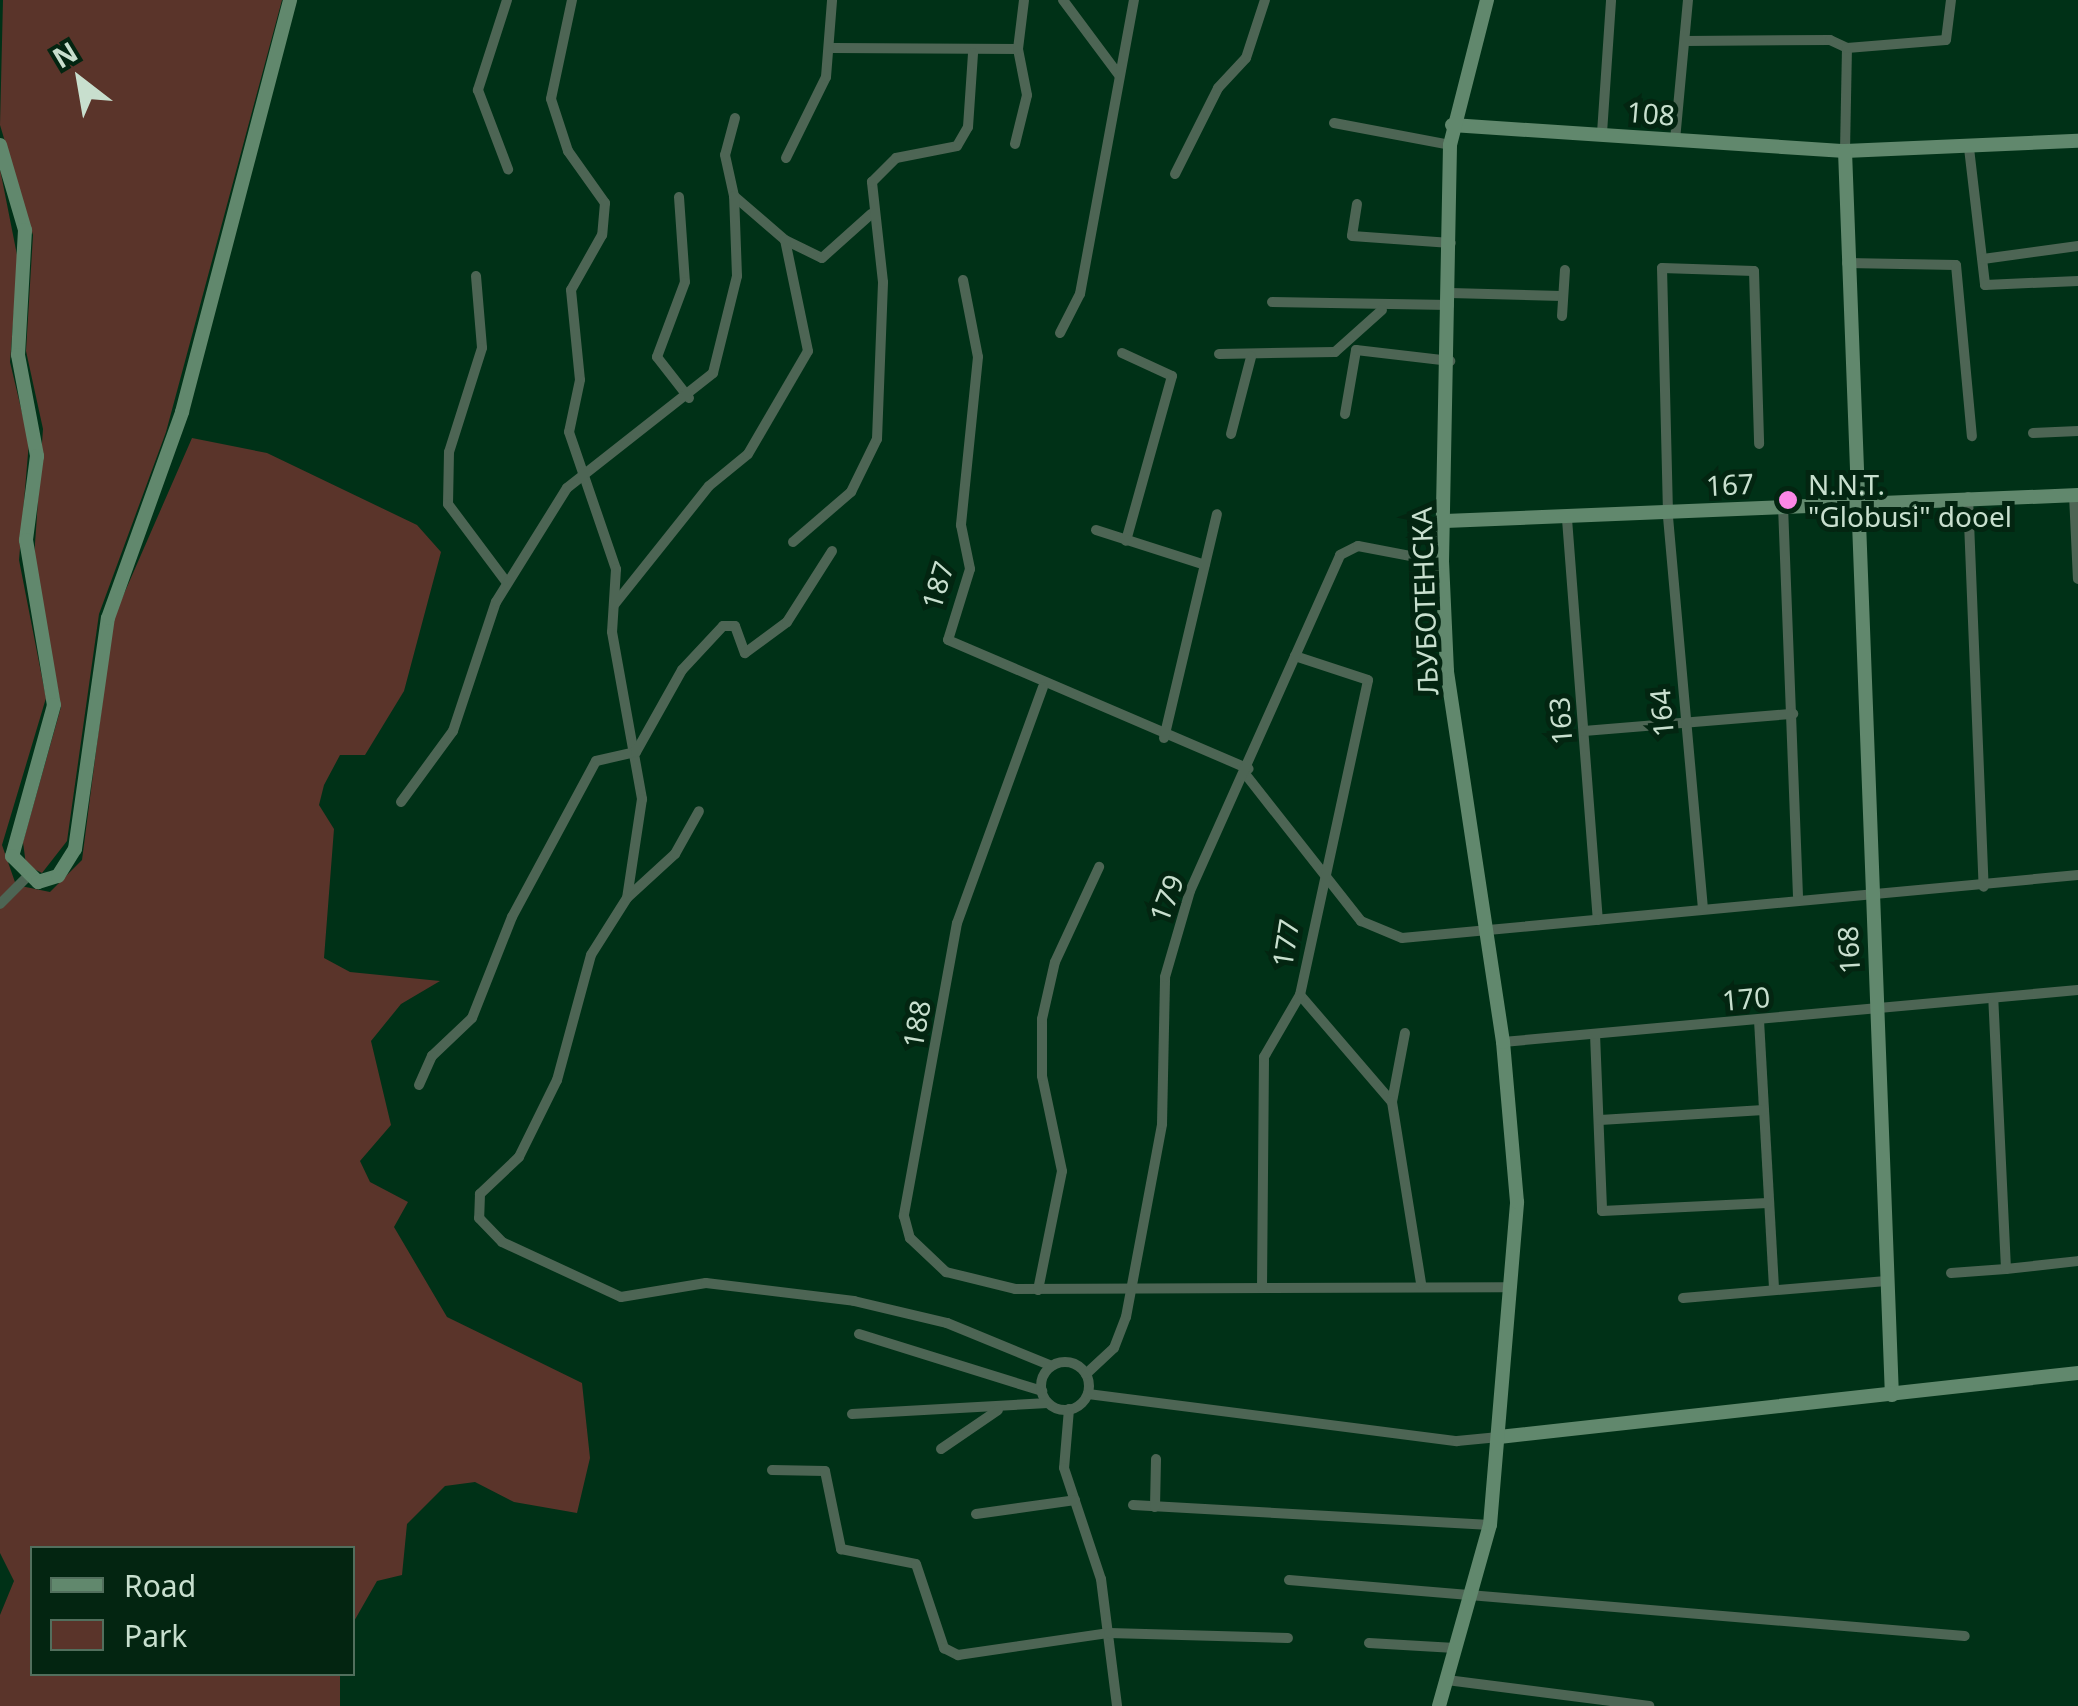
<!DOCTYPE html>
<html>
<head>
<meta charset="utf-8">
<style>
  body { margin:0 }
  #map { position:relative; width:2078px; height:1706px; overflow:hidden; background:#003117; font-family:"Noto Sans",sans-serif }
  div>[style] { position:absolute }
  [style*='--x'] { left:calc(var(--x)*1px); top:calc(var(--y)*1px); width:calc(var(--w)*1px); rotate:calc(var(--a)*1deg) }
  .green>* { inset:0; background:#5a342a }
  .street>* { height:10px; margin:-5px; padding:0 5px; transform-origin:5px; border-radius:5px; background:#4d6554 }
  .street>.ring { margin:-5px; padding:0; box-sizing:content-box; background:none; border:10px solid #4d6554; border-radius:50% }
  .secondary>* { height:14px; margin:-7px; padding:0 7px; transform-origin:7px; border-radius:7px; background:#61886d }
  .dots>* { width:28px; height:28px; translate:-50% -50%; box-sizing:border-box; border:5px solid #032511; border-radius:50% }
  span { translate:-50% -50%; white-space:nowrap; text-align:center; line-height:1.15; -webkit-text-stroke:10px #032511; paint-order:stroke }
  .street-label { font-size:28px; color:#c8dfce }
  .poi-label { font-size:28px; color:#c8dfce }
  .left { translate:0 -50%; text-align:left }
  .legend { position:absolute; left:30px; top:1546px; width:325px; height:130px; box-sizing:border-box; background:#032511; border:2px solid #526f5d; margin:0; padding:12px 18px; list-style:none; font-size:30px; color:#c8dfce }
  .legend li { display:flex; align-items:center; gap:20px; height:50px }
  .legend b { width:50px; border:2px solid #526f5d }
  .north { position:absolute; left:30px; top:30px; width:100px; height:100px; -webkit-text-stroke:8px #032511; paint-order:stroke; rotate:329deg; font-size:28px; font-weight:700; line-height:40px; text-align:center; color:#c8dfce }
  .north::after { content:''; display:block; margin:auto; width:35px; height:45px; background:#c8dfce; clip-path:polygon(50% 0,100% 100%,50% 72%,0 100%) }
</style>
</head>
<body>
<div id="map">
  <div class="green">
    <div style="clip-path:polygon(3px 0,282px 0,166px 432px,99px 614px,67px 841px,42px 873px,26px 865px,23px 842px,61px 707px,34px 558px,43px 429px,26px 351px,33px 235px,0 125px)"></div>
    <div style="clip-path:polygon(0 169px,18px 260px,10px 362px,29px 442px,19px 560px,46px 698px,2px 845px,16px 885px,50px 892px,82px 860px,113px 619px,192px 438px,267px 453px,417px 525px,441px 552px,404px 691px,365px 755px,340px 755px,324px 785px,319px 805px,334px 829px,324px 958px,350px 972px,440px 981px,401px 1004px,371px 1041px,391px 1125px,360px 1161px,370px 1182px,408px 1202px,394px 1227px,447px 1317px,582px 1383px,590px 1458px,577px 1513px,514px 1502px,475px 1482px,445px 1486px,407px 1524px,402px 1575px,377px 1581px,353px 1623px,352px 1548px,32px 1548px,32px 1674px,340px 1674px,340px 1706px,0 1706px,0 1615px,14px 1581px,0 1553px)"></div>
  </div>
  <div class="street">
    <div style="--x:507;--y:0;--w:95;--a:107.9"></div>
    <div style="--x:478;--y:90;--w:85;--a:69.2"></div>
    <div style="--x:572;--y:0;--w:101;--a:102"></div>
    <div style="--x:551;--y:99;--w:55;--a:71.9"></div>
    <div style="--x:568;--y:151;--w:64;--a:54.6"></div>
    <div style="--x:605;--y:203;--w:32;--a:95"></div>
    <div style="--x:602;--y:235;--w:63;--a:119.4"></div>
    <div style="--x:571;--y:290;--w:90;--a:84.3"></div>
    <div style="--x:580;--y:380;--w:53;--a:101.9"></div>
    <div style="--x:569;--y:432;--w:145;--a:71.1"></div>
    <div style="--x:616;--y:569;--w:63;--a:93.6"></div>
    <div style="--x:612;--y:632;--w:170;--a:79.8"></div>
    <div style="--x:642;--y:799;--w:100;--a:98.6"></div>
    <div style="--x:627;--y:898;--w:67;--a:122.3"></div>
    <div style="--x:591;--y:955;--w:130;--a:105.2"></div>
    <div style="--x:557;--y:1080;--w:86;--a:116.3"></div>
    <div style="--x:519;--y:1157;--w:54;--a:136.5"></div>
    <div style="--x:480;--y:1194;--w:24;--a:92"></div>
    <div style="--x:479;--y:1218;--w:33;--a:46"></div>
    <div style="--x:502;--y:1242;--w:131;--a:24.8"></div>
    <div style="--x:621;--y:1297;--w:86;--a:-9.4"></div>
    <div style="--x:706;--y:1283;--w:149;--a:6.9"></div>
    <div style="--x:854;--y:1301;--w:96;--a:13.3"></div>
    <div style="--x:947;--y:1323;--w:113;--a:22.3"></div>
    <div style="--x:1063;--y:0;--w:94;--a:53.3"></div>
    <div style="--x:1685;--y:41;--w:145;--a:-0.4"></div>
    <div style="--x:1830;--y:40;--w:19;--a:25"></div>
    <div style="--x:833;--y:48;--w:185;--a:0.3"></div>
    <div style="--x:735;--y:118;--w:38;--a:105"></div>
    <div style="--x:725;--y:155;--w:42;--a:77.6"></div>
    <div style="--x:734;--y:196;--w:67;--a:40.8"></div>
    <div style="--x:785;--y:240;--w:41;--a:25.9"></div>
    <div style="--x:822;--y:258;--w:66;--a:-41.9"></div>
    <div style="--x:1334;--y:123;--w:118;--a:10.7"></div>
    <div style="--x:1602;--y:133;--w:133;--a:-86.1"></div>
    <div style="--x:1675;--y:140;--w:141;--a:-84.7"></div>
    <div style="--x:1015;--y:144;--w:50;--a:-76.2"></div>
    <div style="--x:1027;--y:95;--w:47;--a:-101.1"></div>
    <div style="--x:1018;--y:49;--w:49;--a:-83"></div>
    <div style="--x:1969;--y:148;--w:138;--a:83.3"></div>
    <div style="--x:1985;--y:285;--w:93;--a:-2.5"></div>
    <div style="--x:1845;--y:151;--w:103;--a:-88.9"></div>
    <div style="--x:1847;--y:48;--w:99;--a:-4.6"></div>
    <div style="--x:1946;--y:40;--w:40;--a:-82.9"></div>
    <div style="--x:786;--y:158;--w:90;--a:-63.7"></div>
    <div style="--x:826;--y:77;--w:77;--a:-85.5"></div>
    <div style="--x:1175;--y:174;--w:96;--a:-63.4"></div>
    <div style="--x:1218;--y:88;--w:41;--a:-47"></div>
    <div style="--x:1246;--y:58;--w:61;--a:-71.9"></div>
    <div style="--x:679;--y:197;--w:85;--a:86"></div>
    <div style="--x:685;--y:282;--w:80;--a:110.5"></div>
    <div style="--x:657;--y:357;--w:52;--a:52"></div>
    <div style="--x:1357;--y:204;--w:32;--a:99"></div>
    <div style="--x:1352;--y:236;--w:99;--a:4"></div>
    <div style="--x:1983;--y:259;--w:96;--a:-7.8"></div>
    <div style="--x:1847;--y:263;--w:109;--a:1.1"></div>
    <div style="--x:1956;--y:265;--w:172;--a:84.7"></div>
    <div style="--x:476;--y:276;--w:72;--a:85.2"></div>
    <div style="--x:482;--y:348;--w:109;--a:107.6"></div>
    <div style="--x:449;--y:452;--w:52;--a:91.1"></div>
    <div style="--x:448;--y:504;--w:99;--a:53.2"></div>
    <div style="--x:963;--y:280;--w:78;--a:79"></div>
    <div style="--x:978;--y:357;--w:169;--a:95.8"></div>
    <div style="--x:961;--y:525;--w:45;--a:78.4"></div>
    <div style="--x:970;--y:569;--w:74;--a:107.2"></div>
    <div style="--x:948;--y:640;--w:327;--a:23.2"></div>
    <div style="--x:1450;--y:293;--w:112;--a:1.5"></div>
    <div style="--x:1272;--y:302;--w:177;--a:1"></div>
    <div style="--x:1562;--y:316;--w:46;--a:-86.3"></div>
    <div style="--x:1060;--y:333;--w:44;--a:-62.9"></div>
    <div style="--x:1080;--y:294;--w:299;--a:-79.6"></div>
    <div style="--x:1122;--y:353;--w:55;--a:24.7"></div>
    <div style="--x:1172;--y:376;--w:171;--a:105.6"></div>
    <div style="--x:1219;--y:354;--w:116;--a:-1"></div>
    <div style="--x:1335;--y:352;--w:63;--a:-41.8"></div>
    <div style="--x:1345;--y:414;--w:65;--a:-80.2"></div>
    <div style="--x:1356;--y:350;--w:95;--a:6.7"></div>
    <div style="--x:2033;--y:433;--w:45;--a:-2.5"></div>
    <div style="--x:1231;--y:434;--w:80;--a:-75.4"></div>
    <div style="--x:2074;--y:495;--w:84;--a:87.3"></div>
    <div style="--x:1968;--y:497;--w:390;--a:87.7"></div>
    <div style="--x:1783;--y:506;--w:390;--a:87.8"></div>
    <div style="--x:1567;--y:519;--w:402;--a:85.6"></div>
    <div style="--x:1096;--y:530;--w:114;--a:17.8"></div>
    <div style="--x:793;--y:542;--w:77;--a:-40.8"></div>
    <div style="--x:851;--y:492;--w:59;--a:-63.9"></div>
    <div style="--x:877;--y:439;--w:157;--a:-87.8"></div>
    <div style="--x:883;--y:282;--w:101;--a:-96.3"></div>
    <div style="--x:872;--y:182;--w:34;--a:-45"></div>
    <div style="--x:896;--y:158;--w:62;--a:-11.1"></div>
    <div style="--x:957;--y:146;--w:22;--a:-60"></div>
    <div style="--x:968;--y:127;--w:74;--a:-86.1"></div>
    <div style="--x:614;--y:605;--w:152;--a:-51.4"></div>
    <div style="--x:709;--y:486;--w:50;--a:-39.4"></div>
    <div style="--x:748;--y:454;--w:119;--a:-59.8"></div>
    <div style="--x:808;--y:351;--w:113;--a:-101.7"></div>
    <div style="--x:1043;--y:687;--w:251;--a:110"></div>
    <div style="--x:957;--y:923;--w:298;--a:100.3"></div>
    <div style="--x:904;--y:1216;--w:23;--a:75"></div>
    <div style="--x:910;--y:1238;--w:50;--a:43.4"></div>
    <div style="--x:946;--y:1272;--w:71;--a:13.8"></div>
    <div style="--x:1015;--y:1289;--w:489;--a:-0.2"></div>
    <div style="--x:1584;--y:731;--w:210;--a:-4.7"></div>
    <div style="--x:1164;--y:738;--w:230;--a:-76.7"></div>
    <div style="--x:1246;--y:775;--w:186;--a:51.8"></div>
    <div style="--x:1361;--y:921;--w:44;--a:22.5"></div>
    <div style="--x:1402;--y:938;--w:679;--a:-5.32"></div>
    <div style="--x:401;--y:802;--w:88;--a:-53.8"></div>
    <div style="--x:453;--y:731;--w:136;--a:-71.6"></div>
    <div style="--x:496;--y:602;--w:134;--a:-58.1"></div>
    <div style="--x:567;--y:488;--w:186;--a:-38.2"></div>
    <div style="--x:713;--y:373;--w:100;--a:-76.1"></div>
    <div style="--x:737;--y:276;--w:80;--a:-92.1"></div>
    <div style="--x:628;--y:897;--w:64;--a:-42.5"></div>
    <div style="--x:675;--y:854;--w:49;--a:-60.8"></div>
    <div style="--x:0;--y:904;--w:37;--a:-45"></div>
    <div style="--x:1703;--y:909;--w:398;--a:-95.1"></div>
    <div style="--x:1668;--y:513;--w:245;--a:-91.4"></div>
    <div style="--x:1662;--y:268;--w:92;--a:1.9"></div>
    <div style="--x:1754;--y:271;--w:173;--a:88.3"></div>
    <div style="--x:1300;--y:995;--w:141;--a:49.3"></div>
    <div style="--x:1759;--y:1020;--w:270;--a:86.8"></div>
    <div style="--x:1405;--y:1033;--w:70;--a:100.7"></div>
    <div style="--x:1392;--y:1102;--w:184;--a:80.9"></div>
    <div style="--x:1595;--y:1034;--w:177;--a:87.7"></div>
    <div style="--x:1602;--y:1211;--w:166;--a:-2.8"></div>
    <div style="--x:1503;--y:1042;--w:577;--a:-5.17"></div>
    <div style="--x:419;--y:1085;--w:32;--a:-66"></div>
    <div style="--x:432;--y:1056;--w:55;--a:-43.5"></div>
    <div style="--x:472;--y:1018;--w:109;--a:-68.4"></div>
    <div style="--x:512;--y:917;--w:177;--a:-61.7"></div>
    <div style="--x:596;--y:761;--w:41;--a:-12.7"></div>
    <div style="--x:636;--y:752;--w:94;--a:-60.7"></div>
    <div style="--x:682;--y:670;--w:60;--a:-47"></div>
    <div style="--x:723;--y:626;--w:12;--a:0"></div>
    <div style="--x:735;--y:626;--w:29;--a:70"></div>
    <div style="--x:745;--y:653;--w:52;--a:-36.4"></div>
    <div style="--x:787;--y:622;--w:84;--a:-57.6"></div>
    <div style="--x:1600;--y:1120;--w:164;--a:-3.5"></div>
    <div style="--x:2006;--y:1269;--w:72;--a:-6.3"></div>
    <div style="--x:1951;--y:1273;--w:55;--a:-4.2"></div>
    <div style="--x:2006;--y:1269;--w:271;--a:-92.7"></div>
    <div style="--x:1262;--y:1288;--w:231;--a:-89.5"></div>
    <div style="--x:1264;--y:1057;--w:72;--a:-59.9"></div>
    <div style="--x:1300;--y:995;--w:322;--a:-77.8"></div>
    <div style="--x:1368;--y:680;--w:77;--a:-161.8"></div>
    <div style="--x:1038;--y:1290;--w:121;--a:-78.6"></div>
    <div style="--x:1062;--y:1171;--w:97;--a:-101.9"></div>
    <div style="--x:1042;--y:1076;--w:57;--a:-90"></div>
    <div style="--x:1042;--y:1019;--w:58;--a:-77.2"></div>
    <div style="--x:1055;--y:962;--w:105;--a:-65.1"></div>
    <div style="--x:1683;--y:1298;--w:204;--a:-4.8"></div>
    <div style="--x:859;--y:1334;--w:192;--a:17.3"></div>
    <div class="ring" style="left:1041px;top:1362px;width:38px;height:38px"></div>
    <div style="--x:1086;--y:1374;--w:38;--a:-43"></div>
    <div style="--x:1114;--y:1348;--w:33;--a:-69"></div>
    <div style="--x:1126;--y:1317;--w:196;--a:-79.4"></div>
    <div style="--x:1162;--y:1124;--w:147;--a:-88.8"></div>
    <div style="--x:1165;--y:977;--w:90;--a:-73.8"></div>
    <div style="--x:1190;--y:891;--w:368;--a:-65.9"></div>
    <div style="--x:1340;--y:555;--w:20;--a:-27"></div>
    <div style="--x:1358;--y:546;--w:86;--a:10.8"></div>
    <div style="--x:1088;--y:1394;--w:372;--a:7.3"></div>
    <div style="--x:1457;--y:1441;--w:42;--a:-5.4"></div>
    <div style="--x:1069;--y:1409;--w:59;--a:94.8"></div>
    <div style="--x:1064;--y:1468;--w:117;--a:71.6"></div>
    <div style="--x:1101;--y:1579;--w:128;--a:82.8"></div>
    <div style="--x:852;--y:1414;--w:196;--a:-3.2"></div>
    <div style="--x:941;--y:1449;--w:69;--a:-34.4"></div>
    <div style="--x:772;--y:1470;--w:53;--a:1.1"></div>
    <div style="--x:825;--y:1471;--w:80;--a:78.4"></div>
    <div style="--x:841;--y:1549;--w:76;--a:11.3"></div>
    <div style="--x:916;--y:1564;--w:89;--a:71.6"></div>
    <div style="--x:944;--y:1648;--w:16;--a:27"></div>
    <div style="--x:958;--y:1655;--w:153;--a:-8.3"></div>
    <div style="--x:1109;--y:1633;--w:179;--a:1.6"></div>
    <div style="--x:1133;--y:1505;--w:358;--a:3.2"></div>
    <div style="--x:1155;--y:1507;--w:48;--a:-88.8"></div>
    <div style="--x:976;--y:1514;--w:100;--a:-8"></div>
    <div style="--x:1289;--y:1580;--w:678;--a:4.74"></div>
    <div style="--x:1369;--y:1643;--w:86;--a:3.3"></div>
    <div style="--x:1447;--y:1680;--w:204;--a:7.3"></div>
  </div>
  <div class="secondary">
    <div style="--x:1452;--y:125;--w:394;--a:3.8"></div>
    <div style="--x:1845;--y:151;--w:233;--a:-2.5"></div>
    <div style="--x:0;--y:145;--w:89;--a:73.6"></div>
    <div style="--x:25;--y:230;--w:125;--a:93.2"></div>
    <div style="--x:18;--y:355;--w:103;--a:79.3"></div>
    <div style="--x:37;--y:456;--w:85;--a:97.5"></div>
    <div style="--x:26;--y:540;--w:167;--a:80.4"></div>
    <div style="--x:54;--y:705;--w:157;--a:105.5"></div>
    <div style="--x:12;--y:856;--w:37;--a:45"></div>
    <div style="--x:38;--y:882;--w:21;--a:-17"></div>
    <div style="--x:58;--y:876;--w:32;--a:-58"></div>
    <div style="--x:75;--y:849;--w:233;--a:-81.9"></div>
    <div style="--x:108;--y:618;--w:219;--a:-70.2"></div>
    <div style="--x:182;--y:412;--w:426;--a:-75.3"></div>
    <div style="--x:1845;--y:151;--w:1245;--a:87.84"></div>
    <div style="--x:1445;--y:521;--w:634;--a:-2.35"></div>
    <div style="--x:1499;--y:1437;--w:583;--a:-6.31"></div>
    <div style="--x:1439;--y:1706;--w:188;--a:-74.3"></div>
    <div style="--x:1490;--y:1525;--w:324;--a:-85.2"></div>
    <div style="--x:1517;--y:1202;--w:161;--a:-95"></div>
    <div style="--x:1503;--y:1042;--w:375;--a:-98.6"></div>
    <div style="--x:1447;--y:671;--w:109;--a:-92.6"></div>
    <div style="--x:1442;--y:562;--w:417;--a:-88.9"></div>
    <div style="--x:1450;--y:145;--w:150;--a:-75.7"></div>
  </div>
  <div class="dots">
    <div style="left:1788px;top:500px;background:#fb87e6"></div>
  </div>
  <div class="street-label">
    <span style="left:1651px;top:113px;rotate:5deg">108</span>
    <span style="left:1730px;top:484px;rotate:-3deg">167</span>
    <span style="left:937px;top:585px;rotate:-73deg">187</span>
    <span style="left:1424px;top:601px;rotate:-92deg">ЉУБОТЕНСКА</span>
    <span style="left:1661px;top:713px;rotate:-95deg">164</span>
    <span style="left:1560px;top:721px;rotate:-94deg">163</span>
    <span style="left:1166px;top:898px;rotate:-69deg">179</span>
    <span style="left:1285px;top:943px;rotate:-81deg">177</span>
    <span style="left:1848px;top:950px;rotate:-93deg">168</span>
    <span style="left:1746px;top:998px;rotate:-5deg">170</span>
    <span style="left:916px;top:1024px;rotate:-80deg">188</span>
  </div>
  <div class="poi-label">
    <span class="left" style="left:1808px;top:500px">N.N.T.<br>"Globusi" dooel</span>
  </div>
  <ul class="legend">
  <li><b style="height:12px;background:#61886d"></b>Road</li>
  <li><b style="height:28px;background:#5a342a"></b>Park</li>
  </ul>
  <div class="north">N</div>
</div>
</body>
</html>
